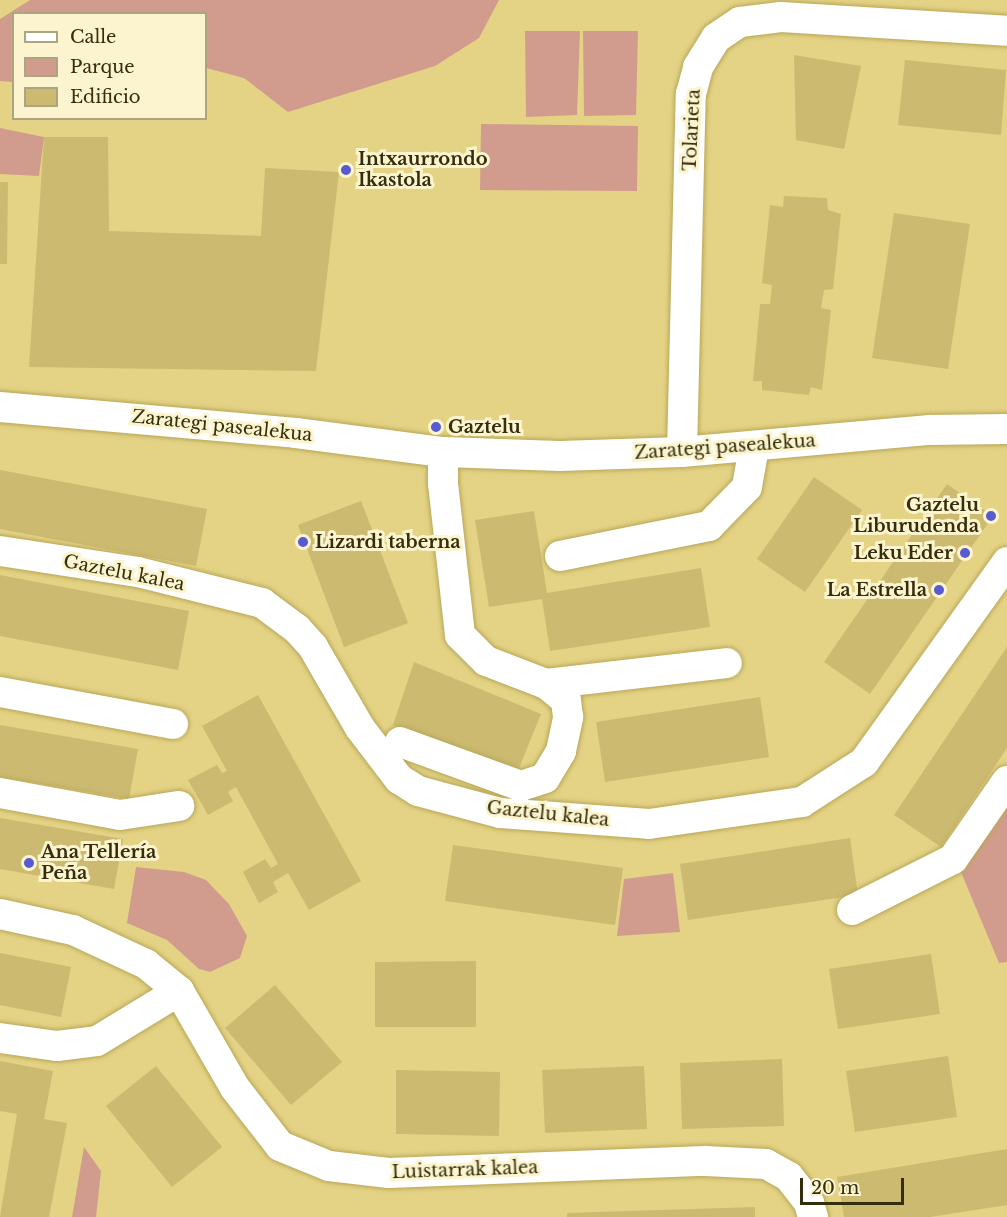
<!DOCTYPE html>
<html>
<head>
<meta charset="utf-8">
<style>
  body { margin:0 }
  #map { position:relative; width:1007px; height:1217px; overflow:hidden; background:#e4d385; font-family:"Libre Baskerville",serif }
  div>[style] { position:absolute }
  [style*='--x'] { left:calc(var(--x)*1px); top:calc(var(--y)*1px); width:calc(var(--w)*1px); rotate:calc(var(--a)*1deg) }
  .green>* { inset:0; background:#d19c8d }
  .building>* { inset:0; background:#cbba70 }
  .roads { filter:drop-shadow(0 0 2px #b8a759) drop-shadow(0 0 2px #b8a759) }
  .street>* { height:30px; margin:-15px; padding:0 15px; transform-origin:15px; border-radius:15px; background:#fff }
  .dots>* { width:16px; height:16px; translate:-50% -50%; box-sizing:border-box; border:3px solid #fcf4ce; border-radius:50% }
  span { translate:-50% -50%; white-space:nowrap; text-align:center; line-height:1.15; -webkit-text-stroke:6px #fcf4ce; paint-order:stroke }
  .street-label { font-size:18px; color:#352e0d }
  .poi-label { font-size:18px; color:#352e0d; font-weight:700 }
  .left { translate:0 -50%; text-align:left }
  .right { translate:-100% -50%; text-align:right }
  .legend { position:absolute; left:12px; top:12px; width:195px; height:108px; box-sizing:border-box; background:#fcf4ce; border:2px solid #aca581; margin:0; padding:8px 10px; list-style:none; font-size:18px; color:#352e0d }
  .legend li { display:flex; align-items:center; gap:12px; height:30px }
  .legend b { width:30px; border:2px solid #aca581 }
  .scale { position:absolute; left:800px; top:1178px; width:104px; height:27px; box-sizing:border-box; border:3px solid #352e0d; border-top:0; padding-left:8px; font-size:18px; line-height:21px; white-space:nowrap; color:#352e0d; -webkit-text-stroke:4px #fcf4ce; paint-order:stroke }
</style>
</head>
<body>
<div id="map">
  <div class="green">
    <div style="clip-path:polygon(30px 0,499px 0,479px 38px,435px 66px,288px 112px,244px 78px,206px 68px,206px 14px,14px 14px,13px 82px,0 81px,0 19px)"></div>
    <div style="clip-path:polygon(525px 31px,580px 31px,577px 115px,526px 117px)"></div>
    <div style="clip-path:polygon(583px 31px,638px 31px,636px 115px,584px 116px)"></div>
    <div style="clip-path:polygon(481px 124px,638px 126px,637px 191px,480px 190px)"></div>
    <div style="clip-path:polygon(0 128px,44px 137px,39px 176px,0 174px)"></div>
    <div style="clip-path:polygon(1007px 806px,1007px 962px,999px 963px,961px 872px)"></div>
    <div style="clip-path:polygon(136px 867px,184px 872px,206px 880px,229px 904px,247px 936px,240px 958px,210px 972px,199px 969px,167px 940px,127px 923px)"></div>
    <div style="clip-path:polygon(673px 873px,680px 932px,617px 936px,624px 879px)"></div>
    <div style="clip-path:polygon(84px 1147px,101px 1171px,96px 1217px,72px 1217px)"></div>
  </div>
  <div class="building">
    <div style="clip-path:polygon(794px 55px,861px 66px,844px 149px,796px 140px)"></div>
    <div style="clip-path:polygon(905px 60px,1006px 70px,1001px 135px,898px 125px)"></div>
    <div style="clip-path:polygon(44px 137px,108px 137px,109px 231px,261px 236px,265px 168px,339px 172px,316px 371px,29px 367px)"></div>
    <div style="clip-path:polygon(0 182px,8px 182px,7px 264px,0 264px)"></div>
    <div style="clip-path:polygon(784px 196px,827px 198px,828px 210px,841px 214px,833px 289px,824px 290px,821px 308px,831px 310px,822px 390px,811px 387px,809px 395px,762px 390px,762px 381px,753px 381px,760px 304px,770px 304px,772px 285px,762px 283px,770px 205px,783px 207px)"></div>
    <div style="clip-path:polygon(894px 213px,970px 224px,948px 369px,872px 358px)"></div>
    <div style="clip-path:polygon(0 470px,207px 509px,196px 566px,0 529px)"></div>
    <div style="clip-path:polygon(814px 477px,862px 510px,805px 592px,757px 559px)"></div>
    <div style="clip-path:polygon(947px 484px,993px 516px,870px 694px,824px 662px)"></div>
    <div style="clip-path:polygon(361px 501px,408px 623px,344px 647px,298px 525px)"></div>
    <div style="clip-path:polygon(534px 511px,547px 593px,701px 568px,710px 627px,550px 651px,542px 599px,489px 607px,475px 520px)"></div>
    <div style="clip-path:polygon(0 575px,189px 611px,178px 670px,0 636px)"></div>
    <div style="clip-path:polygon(1007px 647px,1007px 748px,941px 847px,894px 815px)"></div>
    <div style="clip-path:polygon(414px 662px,541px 714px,517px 773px,393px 725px)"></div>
    <div style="clip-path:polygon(258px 695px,361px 881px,309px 910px,288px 873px,273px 882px,278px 892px,259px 903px,243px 872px,265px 859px,271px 868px,278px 864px,236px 787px,228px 792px,233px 801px,208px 815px,188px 780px,217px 765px,222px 773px,227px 771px,202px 726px)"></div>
    <div style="clip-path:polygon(760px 697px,769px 757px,605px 782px,596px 722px)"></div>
    <div style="clip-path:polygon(0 725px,138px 749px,129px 799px,0 777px)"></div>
    <div style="clip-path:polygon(0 818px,123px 839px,114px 889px,0 869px)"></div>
    <div style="clip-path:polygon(850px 838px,858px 895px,688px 920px,680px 864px)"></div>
    <div style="clip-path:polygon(453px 845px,623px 868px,615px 925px,445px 901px)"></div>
    <div style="clip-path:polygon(0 953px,71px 967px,61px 1017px,0 1005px)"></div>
    <div style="clip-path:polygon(931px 954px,940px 1014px,838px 1029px,829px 969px)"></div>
    <div style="clip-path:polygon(476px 961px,476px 1027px,375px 1027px,375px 962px)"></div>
    <div style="clip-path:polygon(275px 985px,342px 1062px,291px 1105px,225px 1028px)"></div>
    <div style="clip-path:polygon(948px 1056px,957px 1117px,855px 1132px,846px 1071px)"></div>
    <div style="clip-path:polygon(782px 1059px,784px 1126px,682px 1129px,680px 1063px)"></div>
    <div style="clip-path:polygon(0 1061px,53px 1071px,44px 1119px,67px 1123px,49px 1217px,0 1217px,17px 1114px,0 1111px)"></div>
    <div style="clip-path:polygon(156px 1066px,222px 1147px,172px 1187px,106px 1106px)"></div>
    <div style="clip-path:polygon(644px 1066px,647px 1129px,545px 1133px,542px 1070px)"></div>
    <div style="clip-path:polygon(396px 1070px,500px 1072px,499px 1136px,396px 1134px)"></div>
    <div style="clip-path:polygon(1007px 1149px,1007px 1205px,930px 1217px,844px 1217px,837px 1177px)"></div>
    <div style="clip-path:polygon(755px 1207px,755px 1217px,567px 1217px,567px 1213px)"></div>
  </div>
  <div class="roads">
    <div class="street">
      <div style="--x:0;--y:407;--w:297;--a:5"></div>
      <div style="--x:296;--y:433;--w:148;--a:7.4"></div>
      <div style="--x:443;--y:452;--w:117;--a:2"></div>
      <div style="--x:560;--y:456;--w:122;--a:-1.9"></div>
      <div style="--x:682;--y:452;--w:249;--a:-5.1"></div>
      <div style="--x:930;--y:430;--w:77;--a:-0.7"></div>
      <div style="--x:682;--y:452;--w:358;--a:-88.6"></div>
      <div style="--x:691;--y:94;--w:28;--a:-75"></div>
      <div style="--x:698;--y:67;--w:34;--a:-58"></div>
      <div style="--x:716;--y:38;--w:29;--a:-34"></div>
      <div style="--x:740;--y:22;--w:41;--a:-7"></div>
      <div style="--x:781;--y:17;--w:226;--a:3.5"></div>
      <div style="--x:0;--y:551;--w:140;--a:8.7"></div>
      <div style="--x:138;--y:572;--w:128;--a:14"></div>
      <div style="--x:262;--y:603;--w:44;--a:36.6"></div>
      <div style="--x:297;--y:629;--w:24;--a:48"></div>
      <div style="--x:313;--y:647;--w:94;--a:59.9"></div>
      <div style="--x:360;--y:728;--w:64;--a:52.6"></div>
      <div style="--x:399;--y:779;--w:22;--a:32"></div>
      <div style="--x:418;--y:791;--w:85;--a:15"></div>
      <div style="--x:500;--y:813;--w:149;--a:4.2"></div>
      <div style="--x:649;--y:824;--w:155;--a:-8.2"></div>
      <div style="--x:802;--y:802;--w:74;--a:-32.8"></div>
      <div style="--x:864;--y:762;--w:246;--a:-54.4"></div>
      <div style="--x:560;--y:556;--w:152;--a:-11.4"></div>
      <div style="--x:709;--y:526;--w:54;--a:-45.7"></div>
      <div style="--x:747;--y:487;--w:41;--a:-80.1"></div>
      <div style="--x:546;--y:684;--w:182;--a:-6.6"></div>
      <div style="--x:0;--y:692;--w:176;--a:10.5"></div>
      <div style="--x:400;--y:742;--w:129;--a:20"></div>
      <div style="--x:521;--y:786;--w:25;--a:-18"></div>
      <div style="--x:545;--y:778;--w:31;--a:-59"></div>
      <div style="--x:561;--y:751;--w:35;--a:-78"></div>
      <div style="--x:568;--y:717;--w:17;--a:-97"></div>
      <div style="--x:566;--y:700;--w:26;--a:-141"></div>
      <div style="--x:546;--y:684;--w:64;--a:-159"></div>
      <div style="--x:486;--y:661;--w:37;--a:-135"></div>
      <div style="--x:460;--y:635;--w:152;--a:-96.4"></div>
      <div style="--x:443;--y:484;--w:32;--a:-90"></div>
      <div style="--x:0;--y:793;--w:122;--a:10.4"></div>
      <div style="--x:120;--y:815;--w:60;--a:-8.7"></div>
      <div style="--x:852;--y:910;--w:113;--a:-26.8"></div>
      <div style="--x:953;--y:859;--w:95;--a:-55.3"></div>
      <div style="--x:0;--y:914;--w:75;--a:12.4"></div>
      <div style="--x:73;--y:930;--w:81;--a:25"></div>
      <div style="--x:146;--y:964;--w:43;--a:39.3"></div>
      <div style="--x:179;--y:991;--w:112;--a:60"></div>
      <div style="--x:235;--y:1088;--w:73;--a:52.2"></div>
      <div style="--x:280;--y:1146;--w:53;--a:22.2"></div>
      <div style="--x:329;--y:1166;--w:60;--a:6.7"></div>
      <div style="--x:389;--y:1173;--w:316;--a:-2.2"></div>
      <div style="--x:705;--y:1161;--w:61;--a:2.8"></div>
      <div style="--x:766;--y:1164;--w:26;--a:29"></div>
      <div style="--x:789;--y:1177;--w:33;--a:52"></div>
      <div style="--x:809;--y:1203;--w:15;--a:74"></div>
      <div style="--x:0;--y:1038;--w:58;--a:8"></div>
      <div style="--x:57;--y:1046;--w:40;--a:-7.1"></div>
      <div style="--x:97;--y:1041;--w:96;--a:-31.4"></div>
    </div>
  </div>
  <div class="dots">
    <div style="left:346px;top:170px;background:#575ad1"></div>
    <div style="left:436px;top:427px;background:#575ad1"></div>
    <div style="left:991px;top:516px;background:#575ad1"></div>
    <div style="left:303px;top:542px;background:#575ad1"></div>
    <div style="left:965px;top:553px;background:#575ad1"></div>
    <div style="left:939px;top:590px;background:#575ad1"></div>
    <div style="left:29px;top:863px;background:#575ad1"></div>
  </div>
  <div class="street-label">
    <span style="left:692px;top:130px;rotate:-87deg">Tolarieta</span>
    <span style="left:222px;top:426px;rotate:6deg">Zarategi pasealekua</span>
    <span style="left:725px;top:447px;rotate:-4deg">Zarategi pasealekua</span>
    <span style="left:124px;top:573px;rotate:11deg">Gaztelu kalea</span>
    <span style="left:548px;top:814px;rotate:6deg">Gaztelu kalea</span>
    <span style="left:465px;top:1170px;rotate:-2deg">Luistarrak kalea</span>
  </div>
  <div class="poi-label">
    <span class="left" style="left:358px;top:170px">Intxaurrondo<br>Ikastola</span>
    <span class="left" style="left:448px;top:427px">Gaztelu</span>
    <span class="right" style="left:979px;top:516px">Gaztelu<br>Liburudenda</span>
    <span class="left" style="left:315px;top:542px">Lizardi taberna</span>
    <span class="right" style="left:953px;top:553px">Leku Eder</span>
    <span class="right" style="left:927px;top:590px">La Estrella</span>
    <span class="left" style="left:41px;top:863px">Ana Tellería<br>Peña</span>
  </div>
  <ul class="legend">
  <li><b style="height:8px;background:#fff"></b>Calle</li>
  <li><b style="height:16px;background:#d19c8d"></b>Parque</li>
  <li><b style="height:16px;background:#cbba70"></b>Edificio</li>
  </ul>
  <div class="scale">20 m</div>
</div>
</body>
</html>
